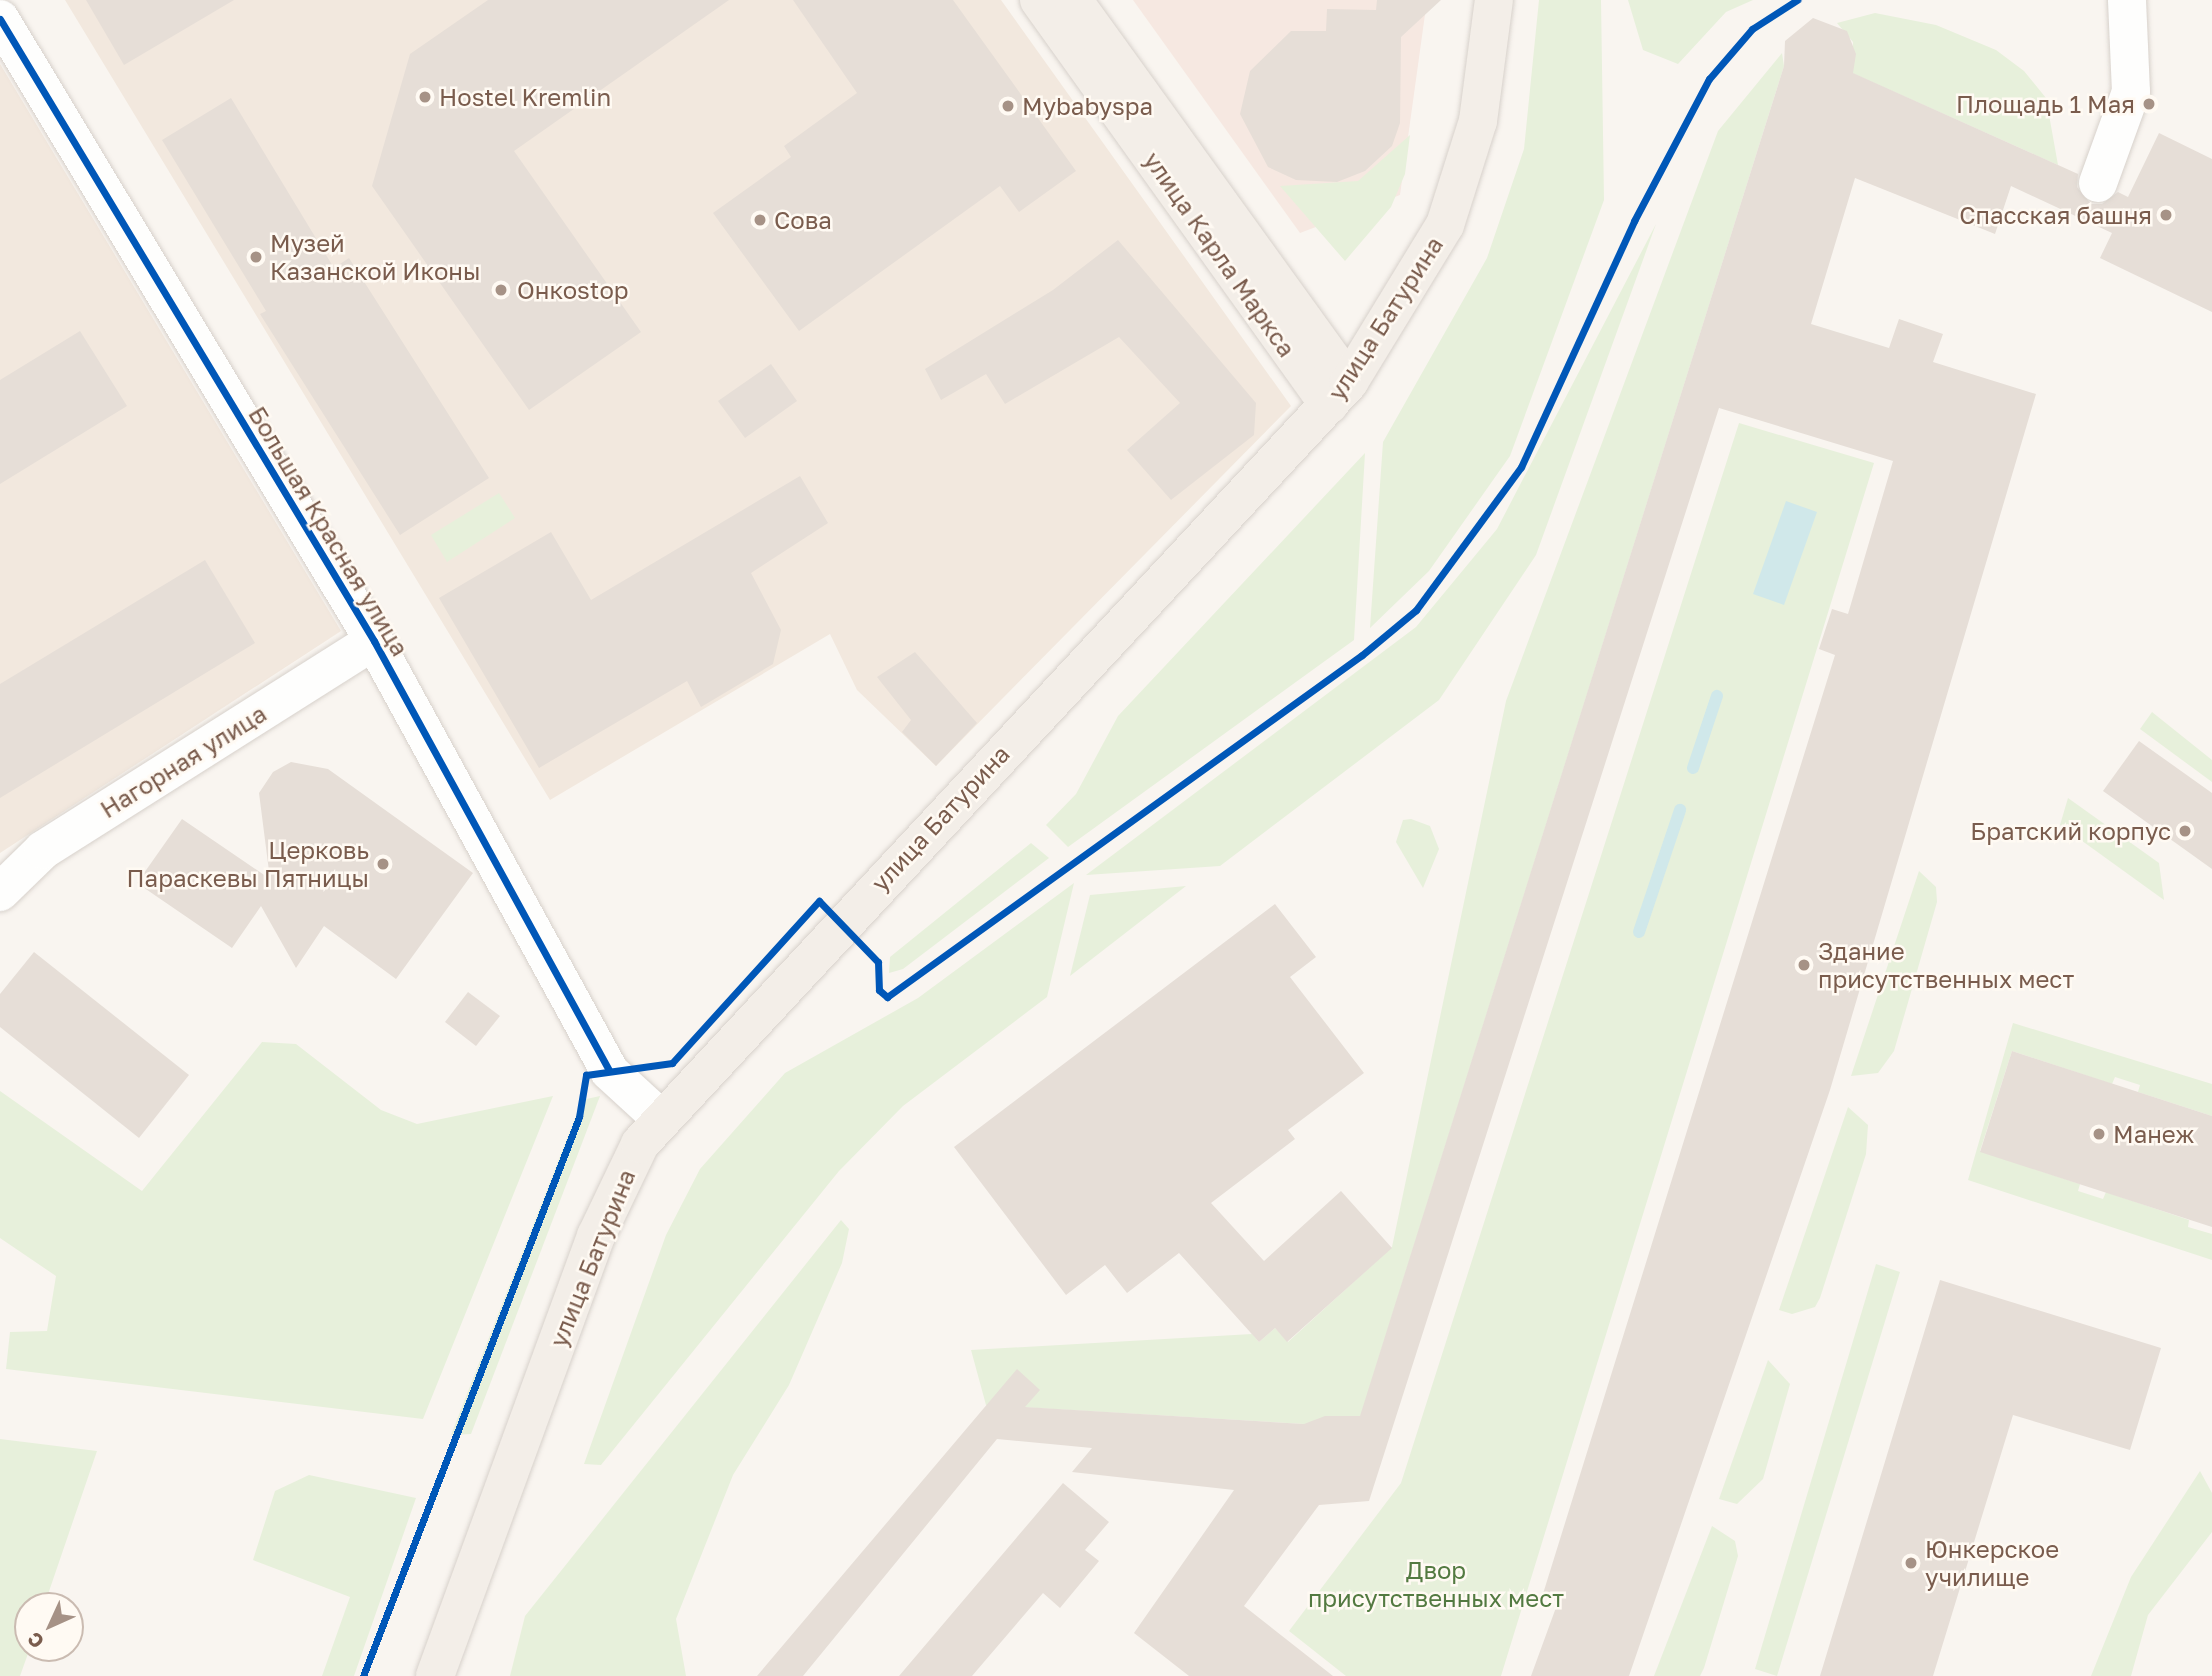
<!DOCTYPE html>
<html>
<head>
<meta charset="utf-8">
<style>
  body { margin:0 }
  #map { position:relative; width:2212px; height:1676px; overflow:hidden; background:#f9f5f0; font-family:"Golos Text",sans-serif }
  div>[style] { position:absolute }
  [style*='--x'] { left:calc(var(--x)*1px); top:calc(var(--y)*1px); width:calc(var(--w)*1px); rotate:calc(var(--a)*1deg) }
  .residential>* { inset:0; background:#f2e8de }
  .commercial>* { inset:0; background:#f6e8e1 }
  .green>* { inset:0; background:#e7f0db }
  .water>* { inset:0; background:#d0e8ea }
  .stream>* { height:12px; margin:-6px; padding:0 6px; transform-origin:6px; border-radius:6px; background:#d0e8ea }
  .building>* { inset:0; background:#e6ded7 }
  .roads { filter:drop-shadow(0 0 2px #d7d1cb) drop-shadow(0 0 2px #d7d1cb) }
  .minor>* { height:38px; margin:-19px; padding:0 19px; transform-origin:19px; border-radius:19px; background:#fefefd }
  .major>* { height:38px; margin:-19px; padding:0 19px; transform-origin:19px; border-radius:19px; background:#f3eee8 }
  .cycleway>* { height:7px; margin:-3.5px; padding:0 3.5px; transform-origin:3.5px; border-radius:3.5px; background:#0057b8 }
  .dots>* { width:19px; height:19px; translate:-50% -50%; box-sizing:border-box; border:4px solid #fffaf3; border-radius:50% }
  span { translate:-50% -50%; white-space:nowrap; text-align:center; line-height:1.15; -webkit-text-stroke:5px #fffaf3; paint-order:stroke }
  .poi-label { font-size:24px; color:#7a5c4d }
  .left { translate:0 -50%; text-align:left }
  .right { translate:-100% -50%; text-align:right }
  .street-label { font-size:24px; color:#7a5c4d }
  .park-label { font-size:24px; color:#537a41 }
  .north { position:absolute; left:14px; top:1592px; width:70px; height:70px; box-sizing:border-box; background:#fffaf3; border:2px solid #cabbb1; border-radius:50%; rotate:225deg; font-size:19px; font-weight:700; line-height:28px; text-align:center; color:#7a5c4d }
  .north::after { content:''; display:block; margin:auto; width:24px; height:32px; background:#a69286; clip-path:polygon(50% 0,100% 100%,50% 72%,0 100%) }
</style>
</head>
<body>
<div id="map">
  <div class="residential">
    <div style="clip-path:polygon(65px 0,1001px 0,1291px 406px,936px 766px,857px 690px,830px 634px,550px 800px)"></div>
    <div style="clip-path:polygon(0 64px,341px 631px,0 853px)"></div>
  </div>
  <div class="commercial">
    <div style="clip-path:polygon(1133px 0,1427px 0,1400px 195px,1300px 233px)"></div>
  </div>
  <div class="green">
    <div style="clip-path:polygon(1539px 0,1601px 0,1604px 200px,1510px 456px,1429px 571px,1370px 628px,1383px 442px,1487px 258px,1524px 149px)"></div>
    <div style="clip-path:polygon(1628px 0,1753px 0,1726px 12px,1678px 64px,1643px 50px)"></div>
    <div style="clip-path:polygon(1875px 13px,1936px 25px,1996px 50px,2024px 71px,2046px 98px,2058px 165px,1852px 73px,1853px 42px,1837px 23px)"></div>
    <div style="clip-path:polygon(1782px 53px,1784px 66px,1359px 1421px,1304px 1424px,986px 1405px,971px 1350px,1252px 1334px,1259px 1342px,1275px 1328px,1288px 1342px,1392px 1247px,1506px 701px,1718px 131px)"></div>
    <div style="clip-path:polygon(1410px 135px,1405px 174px,1391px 207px,1345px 261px,1280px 186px,1358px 181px)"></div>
    <div style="clip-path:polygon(1656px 224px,1536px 555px,1439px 700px,1220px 866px,1086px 875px,1416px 627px,1497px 529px)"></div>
    <div style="clip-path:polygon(1739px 423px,1874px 463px,1501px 1676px,1346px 1676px,1289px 1631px,1401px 1483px)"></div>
    <div style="clip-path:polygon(1365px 453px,1354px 640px,1068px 847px,1046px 825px,1076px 794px,1118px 716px)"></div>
    <div style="clip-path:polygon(499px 493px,515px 518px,447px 562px,431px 535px)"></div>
    <div style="clip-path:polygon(2152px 712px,2212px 760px,2212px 782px,2140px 729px)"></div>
    <div style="clip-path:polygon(2068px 798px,2159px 863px,2164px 900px,2060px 825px)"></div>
    <div style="clip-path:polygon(1411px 819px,1430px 826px,1439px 849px,1423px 888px,1396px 842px,1403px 820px)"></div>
    <div style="clip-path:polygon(1031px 843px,1049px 858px,903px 969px,889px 973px,890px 957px)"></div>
    <div style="clip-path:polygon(1919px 871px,1936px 887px,1937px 902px,1894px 1051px,1878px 1073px,1851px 1076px)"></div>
    <div style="clip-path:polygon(1074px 883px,1047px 997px,903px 1106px,839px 1171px,601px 1465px,584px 1464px,666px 1235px,700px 1169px,785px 1073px,918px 998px)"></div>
    <div style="clip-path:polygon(1186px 886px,1070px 976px,1090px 895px)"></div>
    <div style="clip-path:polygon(2013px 1023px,2212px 1084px,2212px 1116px,2138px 1092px,2140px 1085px,2115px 1077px,2112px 1084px,2012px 1051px,1980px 1151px,2080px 1184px,2078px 1191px,2103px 1199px,2106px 1192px,2189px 1220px,2188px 1227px,2212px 1234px,2212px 1260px,1968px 1180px)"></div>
    <div style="clip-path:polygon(262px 1042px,296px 1044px,381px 1110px,417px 1124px,553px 1096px,423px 1419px,6px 1369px,10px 1332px,47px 1331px,56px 1276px,0 1238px,0 1091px,142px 1191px)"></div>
    <div style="clip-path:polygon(600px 1096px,471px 1434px,451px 1435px,582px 1100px)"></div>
    <div style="clip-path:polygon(1848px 1107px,1868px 1125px,1866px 1154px,1820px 1298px,1815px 1307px,1792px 1314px,1779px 1310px)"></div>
    <div style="clip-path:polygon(841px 1220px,849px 1229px,842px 1263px,789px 1385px,733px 1475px,676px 1619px,686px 1676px,510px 1676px,525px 1616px)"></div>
    <div style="clip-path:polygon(1876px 1264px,1900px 1272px,1777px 1676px,1755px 1669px)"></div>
    <div style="clip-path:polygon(1768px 1360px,1790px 1384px,1763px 1479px,1737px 1504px,1719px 1499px)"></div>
    <div style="clip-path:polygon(0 1439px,97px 1451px,44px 1606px,28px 1606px,30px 1648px,20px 1676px,0 1676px)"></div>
    <div style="clip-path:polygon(2200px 1471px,2212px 1493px,2212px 1532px,2148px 1615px,2131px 1676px,2091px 1676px,2131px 1577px)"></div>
    <div style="clip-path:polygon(309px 1475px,416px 1498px,354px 1676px,322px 1676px,350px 1597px,253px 1560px,275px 1491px)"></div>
    <div style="clip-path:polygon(1712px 1526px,1735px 1541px,1738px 1556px,1704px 1668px,1700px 1676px,1654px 1676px)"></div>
  </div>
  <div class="water">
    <div style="clip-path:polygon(1786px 501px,1817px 512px,1784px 605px,1753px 594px)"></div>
  </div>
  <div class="stream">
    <div style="--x:1693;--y:768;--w:76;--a:-71.6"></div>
    <div style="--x:1639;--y:932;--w:129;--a:-71.4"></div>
  </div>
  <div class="building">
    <div style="clip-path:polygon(86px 0,234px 0,124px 65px)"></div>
    <div style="clip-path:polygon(488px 0,729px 0,514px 151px,641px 332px,529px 410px,372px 186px,410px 54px)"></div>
    <div style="clip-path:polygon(793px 0,953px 0,1076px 171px,1019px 212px,1000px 186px,799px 331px,713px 213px,791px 157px,784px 146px,857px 93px)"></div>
    <div style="clip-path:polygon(1377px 0,1441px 0,1401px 37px,1400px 123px,1392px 146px,1365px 171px,1337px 182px,1296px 180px,1268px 167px,1240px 114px,1250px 71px,1291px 31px,1326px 31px,1327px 9px,1376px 10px)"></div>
    <div style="clip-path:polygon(1813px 18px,1847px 31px,1856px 54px,1853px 73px,2078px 174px,2077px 187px,2091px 204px,2102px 204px,2118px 192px,2128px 197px,2159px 133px,2212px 159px,2212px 312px,2100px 258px,2112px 233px,2011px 186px,1995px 234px,1855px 178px,1811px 324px,1889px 348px,1899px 319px,1943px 334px,1933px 362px,2036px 394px,1830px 1090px,1629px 1676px,1531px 1676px,1558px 1602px,1542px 1597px,1835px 655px,1819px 649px,1832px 609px,1848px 614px,1893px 461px,1719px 408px,1369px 1501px,1319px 1505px,1244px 1606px,1333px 1676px,1189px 1676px,1134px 1633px,1234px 1490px,1072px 1472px,1092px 1448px,997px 1439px,803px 1676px,757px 1676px,1017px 1369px,1040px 1390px,1025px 1407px,1304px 1424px,1325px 1416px,1360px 1416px,1784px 66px,1785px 41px)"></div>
    <div style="clip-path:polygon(231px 98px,334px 268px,349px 258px,489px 478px,400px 535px,260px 314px,266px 311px,162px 140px)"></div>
    <div style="clip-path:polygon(1118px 240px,1256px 403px,1254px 435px,1171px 500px,1127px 450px,1180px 403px,1119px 337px,1005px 404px,986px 374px,941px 400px,925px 369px,1053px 290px)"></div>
    <div style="clip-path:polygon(80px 331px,127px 406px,0 484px,0 380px)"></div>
    <div style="clip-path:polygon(771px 364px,797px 401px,745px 438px,718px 401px)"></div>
    <div style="clip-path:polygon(800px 476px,828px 523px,751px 573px,781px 630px,773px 664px,701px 707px,687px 681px,539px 768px,439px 598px,551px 532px,591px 600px)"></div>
    <div style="clip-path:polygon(205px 560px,255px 643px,0 798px,0 684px)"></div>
    <div style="clip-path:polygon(915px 652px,977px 723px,936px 766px,902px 732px,911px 720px,877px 677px)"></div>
    <div style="clip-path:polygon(2139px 741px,2212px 793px,2212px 869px,2103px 791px)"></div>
    <div style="clip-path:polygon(291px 762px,328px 769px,473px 873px,396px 979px,324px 926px,296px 968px,261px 906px,232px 948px,137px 883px,182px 819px,270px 879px,259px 793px,273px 772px)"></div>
    <div style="clip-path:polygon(1275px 904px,1316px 957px,1290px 977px,1364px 1073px,1288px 1130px,1295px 1139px,1211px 1203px,1264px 1261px,1341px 1191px,1392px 1248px,1287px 1342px,1275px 1328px,1259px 1342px,1179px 1253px,1127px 1293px,1105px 1265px,1066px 1295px,954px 1147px)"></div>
    <div style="clip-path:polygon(34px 952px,189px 1075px,139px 1138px,0 1027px,0 994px)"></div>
    <div style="clip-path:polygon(468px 992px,500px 1016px,476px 1046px,445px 1022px)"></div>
    <div style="clip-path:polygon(2012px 1051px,2212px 1116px,2212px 1227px,1980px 1152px)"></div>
    <div style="clip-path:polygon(1940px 1280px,2161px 1348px,2130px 1450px,2013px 1415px,1933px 1676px,1820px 1676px)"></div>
    <div style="clip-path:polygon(1063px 1483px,1109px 1522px,1085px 1550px,1099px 1561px,1060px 1608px,1043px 1593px,972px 1676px,899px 1676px)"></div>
  </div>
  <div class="roads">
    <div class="minor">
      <div style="--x:0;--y:19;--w:726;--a:58.98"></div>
      <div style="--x:374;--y:641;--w:490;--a:61.3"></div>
      <div style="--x:609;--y:1071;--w:68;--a:42.6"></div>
      <div style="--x:2098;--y:183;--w:97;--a:-70.1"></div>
      <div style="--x:2131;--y:92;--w:92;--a:-92.5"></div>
      <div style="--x:0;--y:892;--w:60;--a:-44.3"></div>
      <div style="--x:43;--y:850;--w:391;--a:-32.3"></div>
    </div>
    <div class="major">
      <div style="--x:1039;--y:0;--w:498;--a:54.4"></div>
      <div style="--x:1073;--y:0;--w:471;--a:54.2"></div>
      <div style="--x:435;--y:1676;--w:469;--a:-69.9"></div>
      <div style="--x:596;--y:1236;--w:102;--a:-64.4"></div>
      <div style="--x:640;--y:1144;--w:1041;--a:-47.06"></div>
      <div style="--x:1349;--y:382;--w:184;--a:-58.6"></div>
      <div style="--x:1445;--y:225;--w:109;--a:-72.4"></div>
      <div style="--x:1478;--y:121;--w:122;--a:-82.5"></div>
    </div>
  </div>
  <div class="cycleway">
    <div style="--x:0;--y:19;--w:726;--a:58.98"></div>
    <div style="--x:374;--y:641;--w:490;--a:61.3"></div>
    <div style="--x:363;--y:1676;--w:599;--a:-68.87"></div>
    <div style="--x:579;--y:1117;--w:43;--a:-80.5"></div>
    <div style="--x:586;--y:1075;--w:87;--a:-7.9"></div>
    <div style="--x:672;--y:1063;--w:219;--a:-47.8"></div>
    <div style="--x:819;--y:901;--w:85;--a:46"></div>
    <div style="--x:878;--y:962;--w:28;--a:88"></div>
    <div style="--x:879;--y:990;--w:11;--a:41"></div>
    <div style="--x:887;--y:997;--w:585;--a:-35.75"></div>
    <div style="--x:1362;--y:655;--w:70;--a:-39.8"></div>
    <div style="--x:1416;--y:610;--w:177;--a:-53.7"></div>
    <div style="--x:1521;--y:467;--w:271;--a:-65.3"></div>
    <div style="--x:1634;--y:221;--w:161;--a:-62.2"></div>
    <div style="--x:1709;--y:79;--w:66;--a:-49.3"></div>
    <div style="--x:1752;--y:29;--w:54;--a:-32.8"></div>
  </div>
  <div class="dots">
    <div style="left:425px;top:97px;background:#a69286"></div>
    <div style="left:2149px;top:104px;background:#a69286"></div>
    <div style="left:1008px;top:106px;background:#a69286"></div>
    <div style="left:2166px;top:215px;background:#a69286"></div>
    <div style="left:760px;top:220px;background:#a69286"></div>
    <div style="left:256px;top:257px;background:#a69286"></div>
    <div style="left:501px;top:290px;background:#a69286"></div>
    <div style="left:2185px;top:831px;background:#a69286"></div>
    <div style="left:383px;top:864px;background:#a69286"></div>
    <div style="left:1804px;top:965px;background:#a69286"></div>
    <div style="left:2099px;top:1134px;background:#a69286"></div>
    <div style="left:1911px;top:1563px;background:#a69286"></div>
  </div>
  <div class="poi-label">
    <span class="left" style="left:439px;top:97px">Hostel Kremlin</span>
    <span class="right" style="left:2135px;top:104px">Площадь 1 Мая</span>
    <span class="left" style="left:1022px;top:106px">Mybabyspa</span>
    <span class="right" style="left:2152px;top:215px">Спасская башня</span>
    <span class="left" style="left:774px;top:220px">Сова</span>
    <span class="left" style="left:270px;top:257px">Музей<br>Казанской Иконы</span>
    <span class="left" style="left:517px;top:290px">Онкоstop</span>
    <span class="right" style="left:2171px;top:831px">Братский корпус</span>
    <span class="right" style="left:369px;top:864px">Церковь<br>Параскевы Пятницы</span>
    <span class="left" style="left:1818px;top:965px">Здание<br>присутственных мест</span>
    <span class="left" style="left:2113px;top:1134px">Манеж</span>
    <span class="left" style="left:1925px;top:1563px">Юнкерское<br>училище</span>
  </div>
  <div class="street-label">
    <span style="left:1220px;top:254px;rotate:55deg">улица Карла Маркса</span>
    <span style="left:1385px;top:318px;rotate:-57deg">улица Батурина</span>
    <span style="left:329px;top:531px;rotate:59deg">Большая Красная улица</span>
    <span style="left:183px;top:761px;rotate:-32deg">Нагорная улица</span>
    <span style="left:940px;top:818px;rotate:-47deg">улица Батурина</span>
    <span style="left:592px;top:1258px;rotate:-68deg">улица Батурина</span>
  </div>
  <div class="park-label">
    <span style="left:1436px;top:1584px">Двор<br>присутственных мест</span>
  </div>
  <div class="north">С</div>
</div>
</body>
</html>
